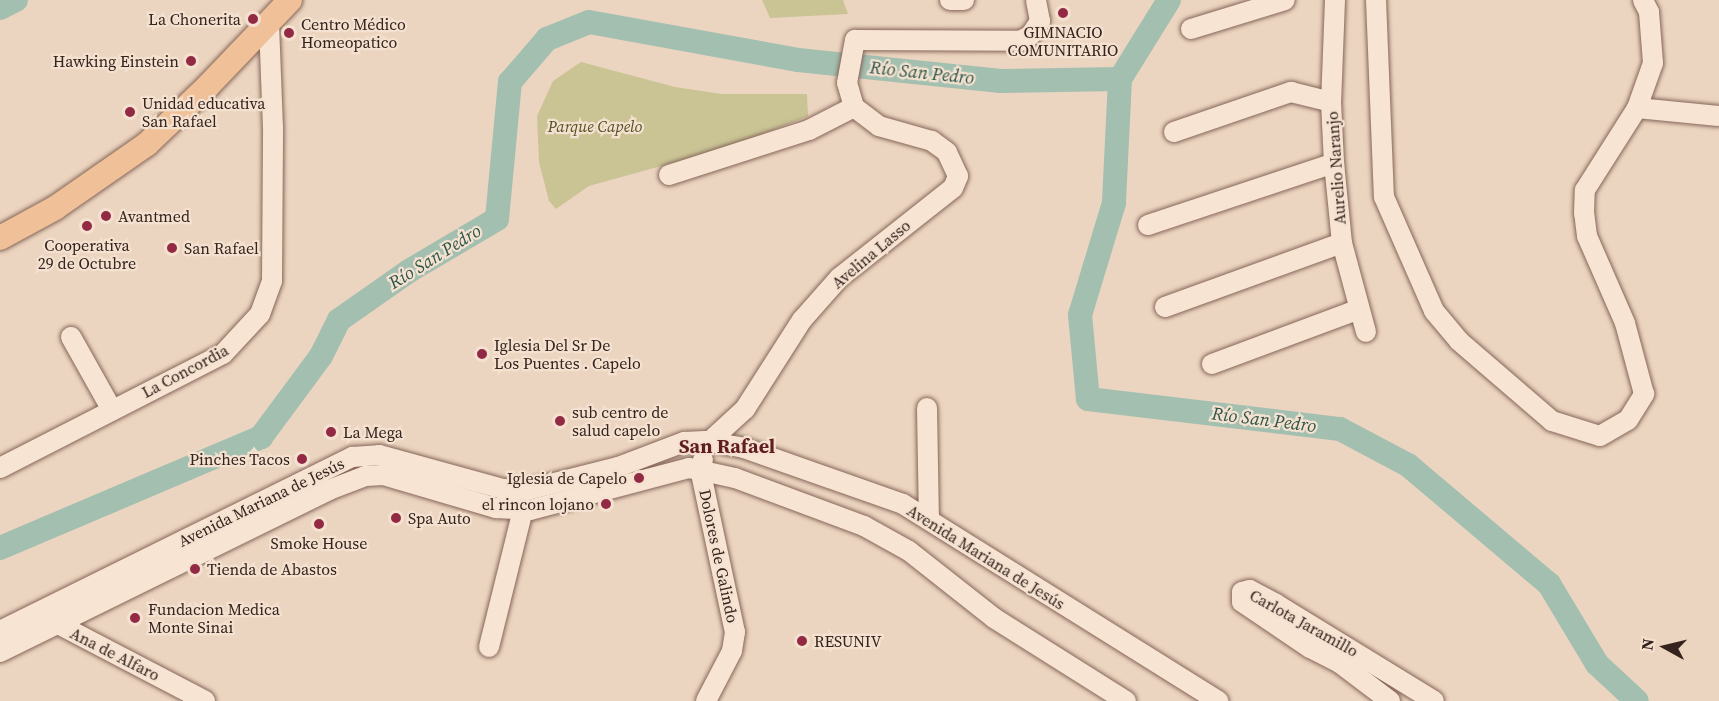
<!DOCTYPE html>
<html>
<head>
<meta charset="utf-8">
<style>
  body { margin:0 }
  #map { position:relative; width:1719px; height:701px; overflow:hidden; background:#ecd5c0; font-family:"Source Serif 4",serif }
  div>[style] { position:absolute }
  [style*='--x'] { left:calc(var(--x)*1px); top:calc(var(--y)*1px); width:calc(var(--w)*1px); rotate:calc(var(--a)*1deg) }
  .green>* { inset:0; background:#cac495 }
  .river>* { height:24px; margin:-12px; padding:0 12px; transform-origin:12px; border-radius:12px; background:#a3bfb0 }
  .roads { filter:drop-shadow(0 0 2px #856659) drop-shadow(0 0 2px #856659) }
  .minor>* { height:20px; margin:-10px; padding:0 10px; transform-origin:10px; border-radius:10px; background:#f8e4d3 }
  .major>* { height:24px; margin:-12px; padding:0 12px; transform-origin:12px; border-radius:12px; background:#f0c098 }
  .dots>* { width:16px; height:16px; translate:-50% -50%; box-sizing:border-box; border:3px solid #f4e1d0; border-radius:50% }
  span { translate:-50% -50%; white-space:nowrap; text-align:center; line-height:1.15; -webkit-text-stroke:4.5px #f4e1d0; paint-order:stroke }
  .poi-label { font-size:16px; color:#35231d }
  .right { translate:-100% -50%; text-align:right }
  .left { translate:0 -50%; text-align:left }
  .park-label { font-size:16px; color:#505124; font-style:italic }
  .street-label { font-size:16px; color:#35231d }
  .water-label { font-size:18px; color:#2c5548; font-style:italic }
  .quarter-label { font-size:20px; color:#611d1f; font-weight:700 }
  .north { position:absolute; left:1635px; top:617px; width:60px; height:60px; -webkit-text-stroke:4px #f4e1d0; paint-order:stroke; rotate:278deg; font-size:16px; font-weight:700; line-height:24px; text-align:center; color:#35231d }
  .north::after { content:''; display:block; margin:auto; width:21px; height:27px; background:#35231d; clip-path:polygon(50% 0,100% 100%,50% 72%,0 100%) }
</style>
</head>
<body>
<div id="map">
  <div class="green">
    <div style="clip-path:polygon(762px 0,843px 0,848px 14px,770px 18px)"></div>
    <div style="clip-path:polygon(581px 62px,675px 87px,722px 94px,807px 94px,808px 116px,730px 147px,589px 186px,556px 209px,549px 201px,539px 162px,537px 116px,553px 81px)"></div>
  </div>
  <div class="river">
    <div style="--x:0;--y:8;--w:18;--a:-27"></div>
    <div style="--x:1120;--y:79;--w:93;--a:-58.2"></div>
    <div style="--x:0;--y:548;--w:284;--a:-23"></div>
    <div style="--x:261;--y:437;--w:101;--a:-53.5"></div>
    <div style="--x:321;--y:356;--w:40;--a:-63.4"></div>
    <div style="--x:339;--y:320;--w:85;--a:-35"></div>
    <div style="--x:409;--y:271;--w:102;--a:-30.6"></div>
    <div style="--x:497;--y:219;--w:138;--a:-84.6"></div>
    <div style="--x:510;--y:82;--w:57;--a:-49.3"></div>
    <div style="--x:547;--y:39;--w:45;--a:-22"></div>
    <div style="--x:589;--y:22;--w:212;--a:10.3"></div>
    <div style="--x:798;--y:60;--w:204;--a:5.9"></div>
    <div style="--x:1001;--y:81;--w:119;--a:-1"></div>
    <div style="--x:1120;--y:79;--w:124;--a:92.8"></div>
    <div style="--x:1114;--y:203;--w:117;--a:106.9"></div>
    <div style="--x:1080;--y:315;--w:84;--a:84.6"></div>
    <div style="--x:1088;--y:399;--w:254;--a:6.8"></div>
    <div style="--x:1340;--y:429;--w:77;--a:27.9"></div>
    <div style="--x:1408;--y:465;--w:185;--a:40.2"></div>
    <div style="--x:1549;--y:584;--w:93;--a:59"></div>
    <div style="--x:1597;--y:664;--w:54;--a:42.8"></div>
  </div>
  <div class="roads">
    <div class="minor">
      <div style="--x:950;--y:0;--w:14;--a:0"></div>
      <div style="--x:1335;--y:0;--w:102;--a:92.2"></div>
      <div style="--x:1331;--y:102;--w:61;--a:87.2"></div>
      <div style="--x:1334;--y:163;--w:80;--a:84.3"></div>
      <div style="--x:1342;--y:243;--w:92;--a:74.9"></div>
      <div style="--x:1376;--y:0;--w:197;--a:87.7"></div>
      <div style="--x:1384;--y:197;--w:124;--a:66.3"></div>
      <div style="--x:1434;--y:311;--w:39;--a:50"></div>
      <div style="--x:1459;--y:341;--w:123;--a:40.7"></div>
      <div style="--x:1552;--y:421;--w:50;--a:17.4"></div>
      <div style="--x:1600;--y:436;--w:32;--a:-30"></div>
      <div style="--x:1628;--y:420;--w:31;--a:-58"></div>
      <div style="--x:1644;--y:394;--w:73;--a:-105"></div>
      <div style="--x:1625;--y:323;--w:95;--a:-113.6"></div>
      <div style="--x:1587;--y:236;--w:23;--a:-97"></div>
      <div style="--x:1584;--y:213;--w:23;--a:-88"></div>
      <div style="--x:1585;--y:190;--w:97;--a:-57.6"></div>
      <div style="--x:1637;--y:108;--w:48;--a:-70.4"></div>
      <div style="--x:1653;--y:63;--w:51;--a:-94.5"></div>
      <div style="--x:1649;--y:12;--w:13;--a:-117"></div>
      <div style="--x:1191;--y:29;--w:98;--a:-17.1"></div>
      <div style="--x:1637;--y:108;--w:82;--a:5.6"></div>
      <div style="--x:1174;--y:132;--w:124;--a:-18.9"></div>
      <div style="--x:1291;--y:92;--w:41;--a:14"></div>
      <div style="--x:669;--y:175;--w:147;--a:-17.8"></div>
      <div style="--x:809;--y:130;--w:51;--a:-27.1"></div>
      <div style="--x:1148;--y:225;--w:196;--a:-18.4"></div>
      <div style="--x:1165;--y:307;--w:188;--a:-19.9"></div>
      <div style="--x:71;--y:337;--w:84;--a:60.7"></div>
      <div style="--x:1212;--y:364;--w:155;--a:-20.4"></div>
      <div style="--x:927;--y:408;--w:111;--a:89"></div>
      <div style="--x:709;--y:442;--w:49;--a:-42.5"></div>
      <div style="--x:745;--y:409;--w:106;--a:-57.4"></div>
      <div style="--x:802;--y:320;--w:56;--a:-48.6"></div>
      <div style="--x:839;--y:278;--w:145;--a:-38.3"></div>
      <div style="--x:953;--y:188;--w:13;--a:-67"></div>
      <div style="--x:958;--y:176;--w:26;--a:-115"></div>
      <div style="--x:947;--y:152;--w:19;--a:-144"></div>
      <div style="--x:932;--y:141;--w:55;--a:-164.2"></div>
      <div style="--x:879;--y:126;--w:31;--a:-143"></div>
      <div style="--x:854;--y:107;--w:25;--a:-106"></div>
      <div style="--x:847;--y:83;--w:44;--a:-79.5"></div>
      <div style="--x:855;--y:40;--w:165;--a:0.3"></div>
      <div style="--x:1020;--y:41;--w:11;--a:-27"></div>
      <div style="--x:1030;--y:36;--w:18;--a:-56"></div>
      <div style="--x:1040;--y:21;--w:21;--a:-101"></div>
      <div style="--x:703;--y:460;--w:9;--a:108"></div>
      <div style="--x:700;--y:469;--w:167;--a:77.9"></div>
      <div style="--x:735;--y:632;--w:19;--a:99"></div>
      <div style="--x:732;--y:651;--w:56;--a:117.5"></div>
      <div style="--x:0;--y:468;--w:250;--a:-27.1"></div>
      <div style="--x:223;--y:354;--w:54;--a:-47.2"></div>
      <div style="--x:260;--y:314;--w:35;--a:-70"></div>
      <div style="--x:272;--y:281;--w:153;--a:-89.6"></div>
      <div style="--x:273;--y:128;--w:104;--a:-92.2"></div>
      <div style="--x:54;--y:617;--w:8;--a:60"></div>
      <div style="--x:58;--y:624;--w:166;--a:27.6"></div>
      <div style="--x:0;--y:631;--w:393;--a:-26.3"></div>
      <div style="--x:352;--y:457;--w:27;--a:-4"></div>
      <div style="--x:379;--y:455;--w:129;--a:15.3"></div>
      <div style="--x:503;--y:489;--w:24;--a:2"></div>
      <div style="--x:527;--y:490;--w:94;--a:-14.2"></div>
      <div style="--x:618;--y:467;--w:71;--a:-20.7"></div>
      <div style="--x:684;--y:442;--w:21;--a:-3"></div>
      <div style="--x:705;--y:441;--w:40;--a:10"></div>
      <div style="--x:744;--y:448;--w:169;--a:19.4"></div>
      <div style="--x:903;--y:504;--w:372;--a:32"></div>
      <div style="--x:489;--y:647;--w:141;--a:-76.1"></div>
      <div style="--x:0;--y:652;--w:367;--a:-26.2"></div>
      <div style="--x:329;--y:490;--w:40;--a:-21"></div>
      <div style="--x:366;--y:476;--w:17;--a:-3"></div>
      <div style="--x:383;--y:475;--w:118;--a:16.3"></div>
      <div style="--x:496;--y:508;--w:34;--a:3"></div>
      <div style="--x:530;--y:510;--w:164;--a:-14.8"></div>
      <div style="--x:689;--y:468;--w:47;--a:12.3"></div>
      <div style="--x:735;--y:478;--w:138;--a:20.4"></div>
      <div style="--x:864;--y:526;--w:51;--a:29.1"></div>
      <div style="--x:909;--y:551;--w:108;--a:38.2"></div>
      <div style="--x:994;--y:618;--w:156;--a:32.2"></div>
      <div style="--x:1390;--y:701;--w:63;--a:-142.8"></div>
      <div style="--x:1340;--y:663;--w:34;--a:-153"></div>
      <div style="--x:1310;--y:648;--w:82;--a:-145.9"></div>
      <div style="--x:1242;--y:602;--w:10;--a:-90"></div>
      <div style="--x:1242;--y:592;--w:8;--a:-14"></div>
      <div style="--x:1250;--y:590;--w:30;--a:28"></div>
      <div style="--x:1276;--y:604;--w:185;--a:31.5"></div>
    </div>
    <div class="major">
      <div style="--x:0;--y:238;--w:63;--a:-28.6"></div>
      <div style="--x:55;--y:208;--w:112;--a:-34.8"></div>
      <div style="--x:147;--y:144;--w:83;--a:-43.5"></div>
      <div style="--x:207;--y:87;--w:120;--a:-46.3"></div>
    </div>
  </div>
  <div class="dots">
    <div style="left:1063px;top:13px;background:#932a44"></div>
    <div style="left:253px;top:19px;background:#932a44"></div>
    <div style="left:289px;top:33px;background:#932a44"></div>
    <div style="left:191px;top:61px;background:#932a44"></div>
    <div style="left:130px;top:112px;background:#932a44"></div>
    <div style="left:106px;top:216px;background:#932a44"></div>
    <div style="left:87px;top:226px;background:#932a44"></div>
    <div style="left:172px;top:248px;background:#932a44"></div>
    <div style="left:482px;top:354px;background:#932a44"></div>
    <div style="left:560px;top:421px;background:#932a44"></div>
    <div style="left:331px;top:432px;background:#932a44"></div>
    <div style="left:302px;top:459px;background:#932a44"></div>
    <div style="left:639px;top:478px;background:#932a44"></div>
    <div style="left:606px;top:504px;background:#932a44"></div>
    <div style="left:396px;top:518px;background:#932a44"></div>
    <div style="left:319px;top:524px;background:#932a44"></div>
    <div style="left:195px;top:569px;background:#932a44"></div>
    <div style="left:135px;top:618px;background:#932a44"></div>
    <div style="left:802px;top:641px;background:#932a44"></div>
  </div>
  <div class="poi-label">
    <span class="right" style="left:241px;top:19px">La Chonerita</span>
    <span class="left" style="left:301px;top:33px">Centro Médico<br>Homeopatico</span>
    <span style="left:1063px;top:41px">GIMNACIO<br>COMUNITARIO</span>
    <span class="right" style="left:179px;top:61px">Hawking Einstein</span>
    <span class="left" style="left:142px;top:112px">Unidad educativa<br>San Rafael</span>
    <span class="left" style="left:118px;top:216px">Avantmed</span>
    <span style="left:87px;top:254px">Cooperativa<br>29 de Octubre</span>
    <span class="left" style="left:184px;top:248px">San Rafael</span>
    <span class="left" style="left:494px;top:354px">Iglesia Del Sr De<br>Los Puentes . Capelo</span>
    <span class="left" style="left:572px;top:421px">sub centro de<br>salud capelo</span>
    <span class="left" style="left:343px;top:432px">La Mega</span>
    <span class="right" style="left:290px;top:459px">Pinches Tacos</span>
    <span class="right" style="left:627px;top:478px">Iglesia de Capelo</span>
    <span class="right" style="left:594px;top:504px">el rincon lojano</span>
    <span class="left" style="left:408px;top:518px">Spa Auto</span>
    <span style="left:319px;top:543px">Smoke House</span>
    <span class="left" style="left:207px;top:569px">Tienda de Abastos</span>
    <span class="left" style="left:148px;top:618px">Fundacion Medica<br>Monte Sinai</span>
    <span class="left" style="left:814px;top:641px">RESUNIV</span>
  </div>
  <div class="park-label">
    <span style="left:595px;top:126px">Parque Capelo</span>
  </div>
  <div class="street-label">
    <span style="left:1336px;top:168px;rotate:-94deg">Aurelio Naranjo</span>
    <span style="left:871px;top:254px;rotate:-40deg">Avelina Lasso</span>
    <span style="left:185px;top:371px;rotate:-28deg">La Concordia</span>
    <span style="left:261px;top:502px;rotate:-26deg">Avenida Mariana de Jesús</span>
    <span style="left:719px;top:556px;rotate:78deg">Dolores de Galindo</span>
    <span style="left:986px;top:557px;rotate:32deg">Avenida Mariana de Jesús</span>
    <span style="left:1304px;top:623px;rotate:29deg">Carlota Jaramillo</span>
    <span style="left:115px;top:654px;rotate:27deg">Ana de Alfaro</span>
  </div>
  <div class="water-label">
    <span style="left:922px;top:73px;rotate:6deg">Río San Pedro</span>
    <span style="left:435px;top:257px;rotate:-32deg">Río San Pedro</span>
    <span style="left:1264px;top:420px;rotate:7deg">Río San Pedro</span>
  </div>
  <div class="quarter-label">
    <span style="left:727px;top:446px">San Rafael</span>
  </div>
  <div class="north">N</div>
</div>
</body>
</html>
